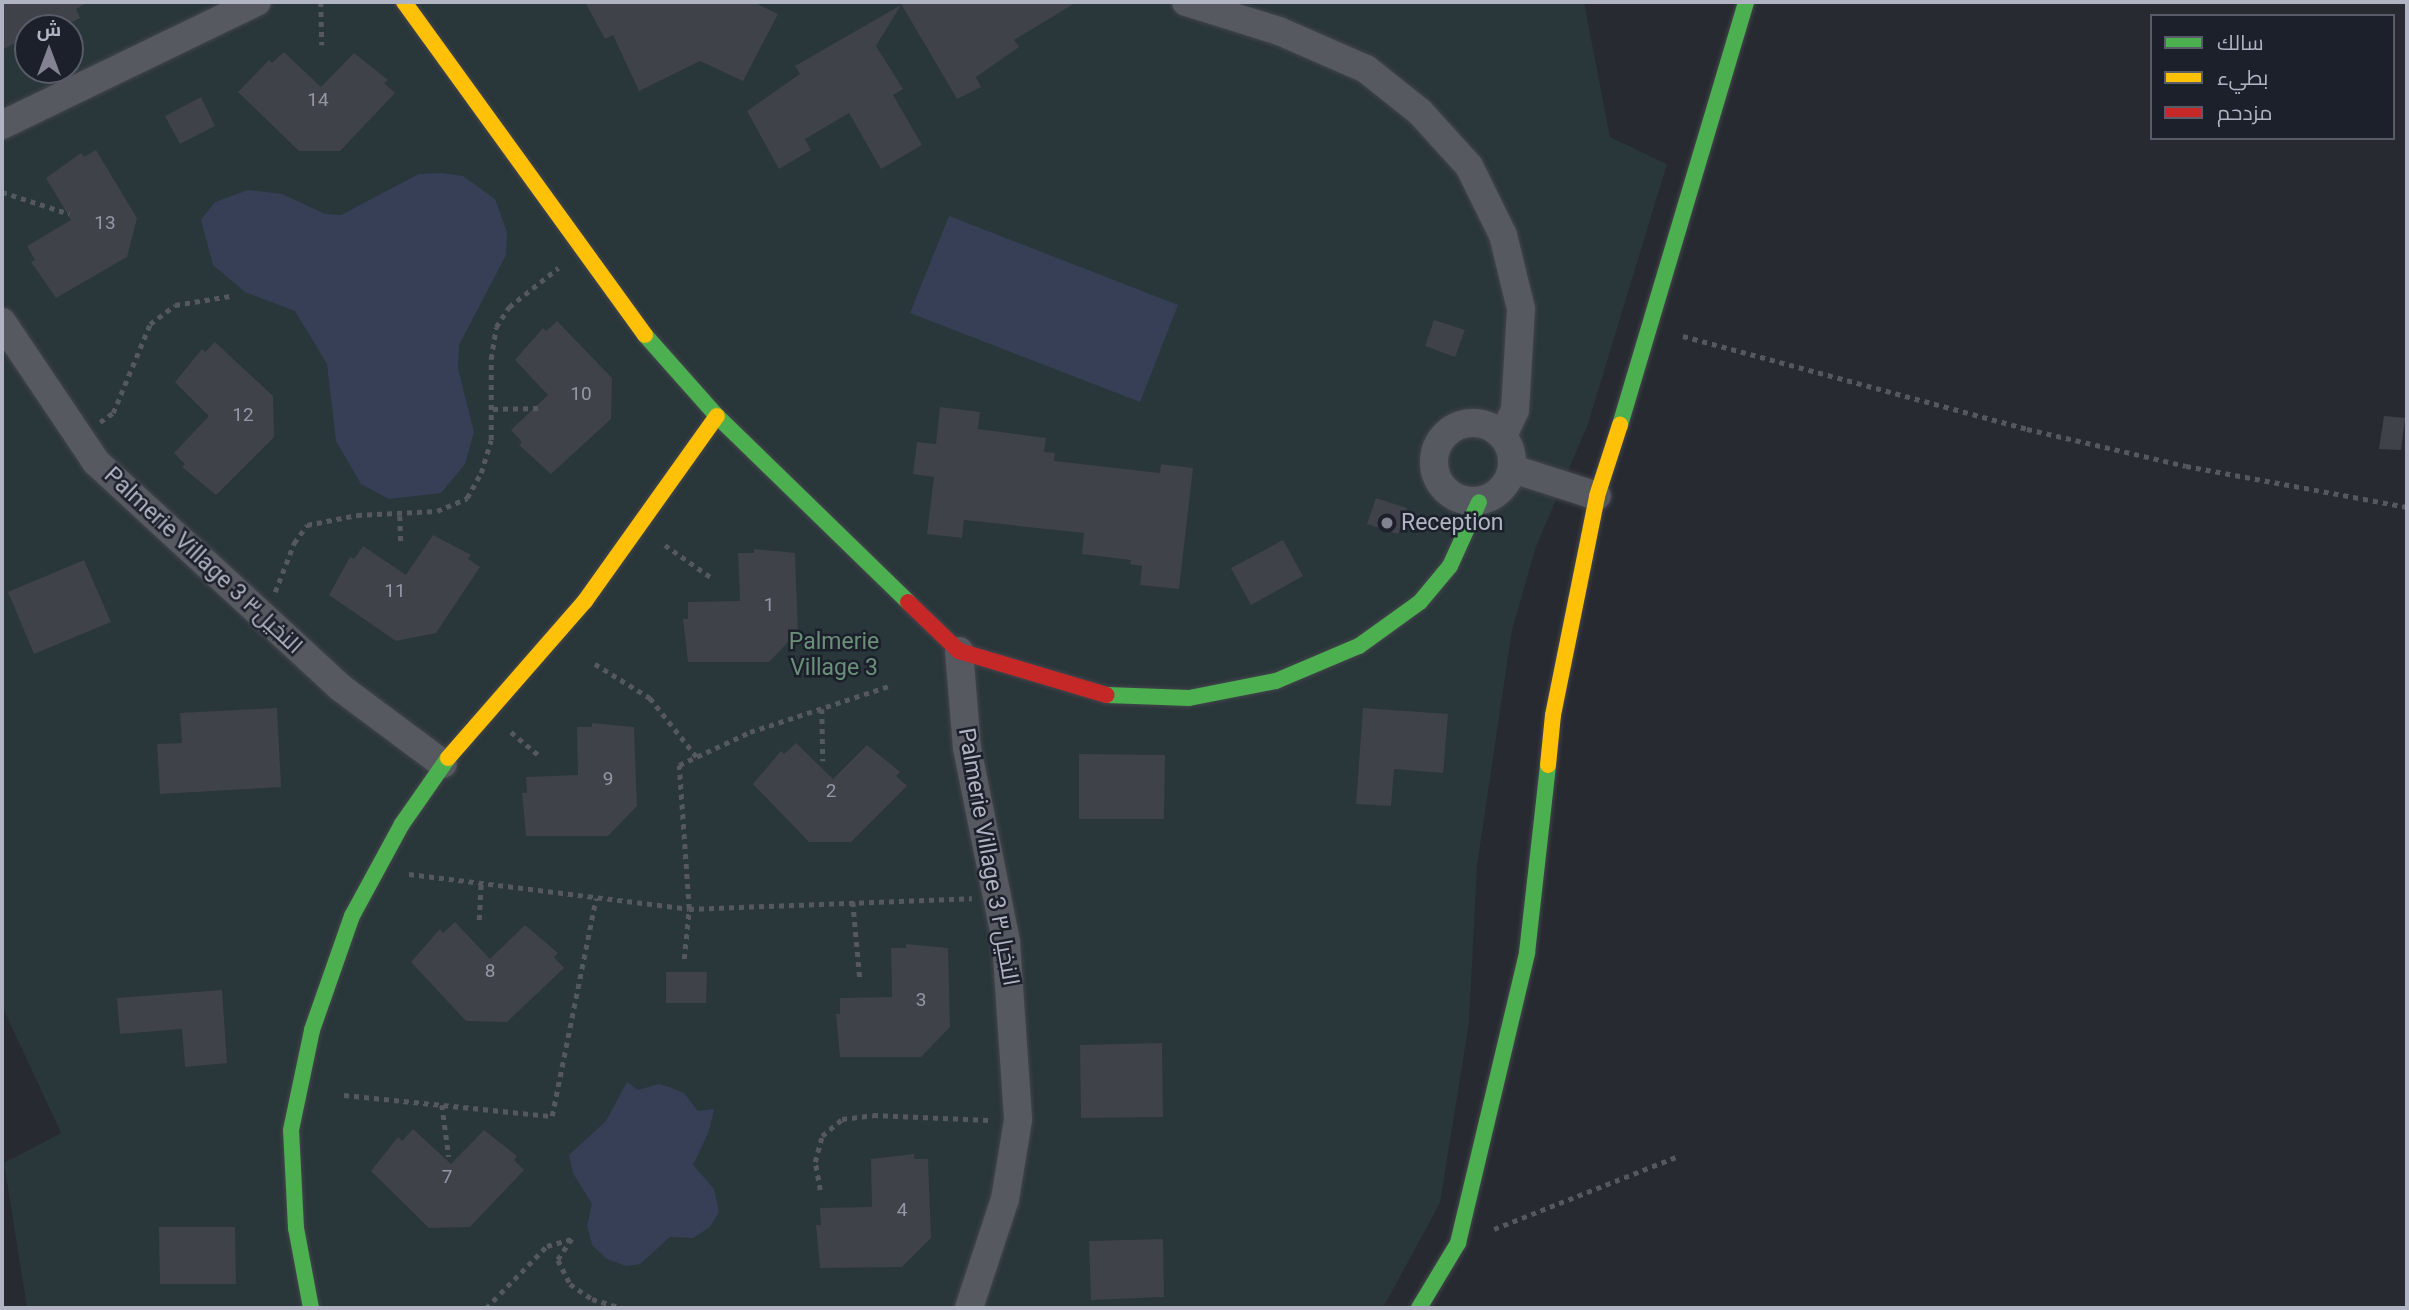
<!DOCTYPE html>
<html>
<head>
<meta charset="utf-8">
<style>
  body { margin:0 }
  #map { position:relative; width:2409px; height:1310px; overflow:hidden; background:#272a31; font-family:Roboto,Cairo,sans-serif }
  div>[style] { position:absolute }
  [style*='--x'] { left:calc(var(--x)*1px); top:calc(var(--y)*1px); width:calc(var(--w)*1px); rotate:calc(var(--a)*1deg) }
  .green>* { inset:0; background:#29363a }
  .water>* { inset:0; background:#373f57 }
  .building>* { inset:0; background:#404249 }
  .path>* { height:4.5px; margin-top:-2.25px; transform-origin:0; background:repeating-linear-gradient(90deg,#55585e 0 5px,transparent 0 10px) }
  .roads { filter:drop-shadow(0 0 2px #43454b) drop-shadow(0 0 2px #43454b) }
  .street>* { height:28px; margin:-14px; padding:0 14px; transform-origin:14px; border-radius:14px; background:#565960 }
  .street>.ring { margin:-14px; padding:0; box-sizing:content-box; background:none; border:28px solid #565960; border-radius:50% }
  .fast>* { height:16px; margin:-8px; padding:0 8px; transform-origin:8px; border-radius:8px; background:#4caf50 }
  .slow>* { height:16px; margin:-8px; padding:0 8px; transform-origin:8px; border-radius:8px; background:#ffc107 }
  .jam>* { height:16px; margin:-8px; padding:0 8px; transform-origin:8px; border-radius:8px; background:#c62828 }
  .dots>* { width:19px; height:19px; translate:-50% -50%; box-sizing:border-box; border:4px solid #1c202b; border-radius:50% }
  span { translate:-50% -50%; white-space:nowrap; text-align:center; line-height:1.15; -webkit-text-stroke:5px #1c202b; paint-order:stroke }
  .number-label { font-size:19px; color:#9598a4 }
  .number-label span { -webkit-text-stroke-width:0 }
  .poi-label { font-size:23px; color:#b1b5c3 }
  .left { translate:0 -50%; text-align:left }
  .street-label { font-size:23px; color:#b1b5c3 }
  .park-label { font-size:23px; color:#6b907a }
  .frame { position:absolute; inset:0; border:4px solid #b1b5c3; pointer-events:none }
  .legend { position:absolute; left:2150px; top:14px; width:245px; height:126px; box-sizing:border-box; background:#1c202b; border:2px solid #585c68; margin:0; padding:9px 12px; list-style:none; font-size:21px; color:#b1b5c3 }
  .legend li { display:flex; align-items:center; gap:14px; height:35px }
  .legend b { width:35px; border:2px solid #585c68 }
  .north { position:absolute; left:14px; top:14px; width:70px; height:70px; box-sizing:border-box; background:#1c202b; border:2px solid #585c68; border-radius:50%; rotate:0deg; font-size:19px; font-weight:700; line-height:28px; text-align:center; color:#b1b5c3 }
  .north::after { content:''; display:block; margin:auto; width:24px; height:32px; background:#818490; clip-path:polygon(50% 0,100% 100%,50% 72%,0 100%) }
</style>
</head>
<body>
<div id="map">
  <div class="green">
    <div style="clip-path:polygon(evenodd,2px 2px,1584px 2px,1610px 137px,1667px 164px,1588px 424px,1536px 547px,1512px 630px,1477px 866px,1469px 1023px,1440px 1203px,1383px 1308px,27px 1308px,4px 1163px,61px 1133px,2px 1006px,2px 2px,28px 28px,70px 28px,70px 70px,28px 70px,28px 28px)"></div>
  </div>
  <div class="water">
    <div style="clip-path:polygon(441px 173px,463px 176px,495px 199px,507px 232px,506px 255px,459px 345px,458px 369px,474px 432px,465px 464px,441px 493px,389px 499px,361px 484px,336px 441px,327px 364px,295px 311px,245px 292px,213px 265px,201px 220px,215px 202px,248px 190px,282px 194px,325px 214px,341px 215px,419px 174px)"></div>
    <div style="clip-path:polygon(949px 216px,1178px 305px,1140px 402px,910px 313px)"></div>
    <div style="clip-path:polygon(627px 1082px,638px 1090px,659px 1084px,669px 1087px,684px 1093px,698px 1111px,714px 1109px,709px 1131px,693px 1165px,714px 1189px,719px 1212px,710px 1227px,693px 1238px,670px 1237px,640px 1264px,626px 1266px,607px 1259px,592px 1245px,587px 1226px,592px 1204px,573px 1173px,569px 1155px,606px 1121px)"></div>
  </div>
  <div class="building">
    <div style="clip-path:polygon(2px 2px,88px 2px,76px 9px,80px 18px,61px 28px,55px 20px,41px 28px,28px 28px,28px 36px,2px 50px)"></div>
    <div style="clip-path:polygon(585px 2px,753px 2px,778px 14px,743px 81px,700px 61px,639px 91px,613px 35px,605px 39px)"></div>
    <div style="clip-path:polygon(900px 2px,1077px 2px,1014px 40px,1019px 47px,976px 77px,981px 87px,957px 99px)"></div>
    <div style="clip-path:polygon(901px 5px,876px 46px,903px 89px,893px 95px,922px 145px,881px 169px,849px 113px,805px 139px,811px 150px,779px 169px,747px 111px,800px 74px,795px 66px)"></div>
    <div style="clip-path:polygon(284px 52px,321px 87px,354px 53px,388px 80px,384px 83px,395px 93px,340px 151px,299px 151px,238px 92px,269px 60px,272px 63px)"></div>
    <div style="clip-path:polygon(201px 97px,215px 126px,180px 144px,165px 116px)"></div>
    <div style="clip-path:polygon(96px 150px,137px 218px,127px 257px,56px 298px,31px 262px,35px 260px,27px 246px,71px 220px,46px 178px,81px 153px,84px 157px)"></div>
    <div style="clip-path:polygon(1434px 320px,1465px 330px,1455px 357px,1425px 346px)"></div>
    <div style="clip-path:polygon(557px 321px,612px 378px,611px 419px,551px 474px,519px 445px,522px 442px,511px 430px,548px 395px,515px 360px,543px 328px,546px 331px)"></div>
    <div style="clip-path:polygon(215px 342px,273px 396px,274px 437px,216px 495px,182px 467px,185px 464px,174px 453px,209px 416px,175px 382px,202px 349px,205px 352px)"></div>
    <div style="clip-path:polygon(940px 407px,980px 412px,978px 429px,1046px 438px,1044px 452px,1055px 453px,1054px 461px,1160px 473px,1161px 464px,1193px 468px,1179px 589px,1140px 585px,1142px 566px,1130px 564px,1131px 560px,1082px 554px,1084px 533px,964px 520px,962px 538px,927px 534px,934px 477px,913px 474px,917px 442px,936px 444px)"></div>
    <div style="clip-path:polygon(2384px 416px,2405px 418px,2401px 450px,2379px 449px)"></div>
    <div style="clip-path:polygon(1376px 498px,1407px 508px,1398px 534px,1367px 524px)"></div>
    <div style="clip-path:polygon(433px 535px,471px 555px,468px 559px,480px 567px,436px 633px,396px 641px,329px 595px,350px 557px,354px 559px,363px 546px,406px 575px)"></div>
    <div style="clip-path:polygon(1283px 540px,1303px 576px,1251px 605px,1231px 568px)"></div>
    <div style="clip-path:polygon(754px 549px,795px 553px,798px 632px,769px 662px,688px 662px,683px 619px,688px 619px,688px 602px,740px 601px,738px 553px,754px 553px)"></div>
    <div style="clip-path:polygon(84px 560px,111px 622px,34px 654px,8px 592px)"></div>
    <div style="clip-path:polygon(277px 708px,281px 787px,160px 794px,157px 744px,182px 743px,180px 713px)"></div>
    <div style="clip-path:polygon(1363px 708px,1448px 714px,1443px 773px,1394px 769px,1391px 806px,1356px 804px)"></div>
    <div style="clip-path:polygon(592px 723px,634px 727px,637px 806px,608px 836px,526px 836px,522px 793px,527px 793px,526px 777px,578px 775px,577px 727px,592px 727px)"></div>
    <div style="clip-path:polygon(796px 743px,833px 779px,867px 745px,900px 772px,896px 776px,907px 786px,851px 842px,809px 842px,753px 784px,781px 751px,784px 754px)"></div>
    <div style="clip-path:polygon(1079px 754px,1165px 755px,1164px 819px,1079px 819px)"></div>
    <div style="clip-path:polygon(455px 922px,490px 959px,525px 925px,558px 953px,554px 957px,564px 968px,507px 1022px,466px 1021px,411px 962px,440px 929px,443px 933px)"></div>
    <div style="clip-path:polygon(906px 944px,948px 948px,950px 1027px,921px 1057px,840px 1057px,836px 1014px,840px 1014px,840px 998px,892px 997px,891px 948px,906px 948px)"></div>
    <div style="clip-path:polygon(666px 972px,707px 972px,706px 1003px,666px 1003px)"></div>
    <div style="clip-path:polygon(222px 990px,227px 1063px,185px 1067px,182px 1029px,120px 1034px,117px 998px)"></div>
    <div style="clip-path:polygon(1162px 1043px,1163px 1117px,1081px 1118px,1080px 1045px)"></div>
    <div style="clip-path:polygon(413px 1129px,451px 1164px,484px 1130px,517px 1156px,514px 1160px,524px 1170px,470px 1227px,429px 1228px,371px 1171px,398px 1137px,402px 1141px)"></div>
    <div style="clip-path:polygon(914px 1154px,914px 1159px,928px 1159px,931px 1238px,902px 1267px,820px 1268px,816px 1225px,821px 1225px,820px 1208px,872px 1207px,871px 1159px)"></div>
    <div style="clip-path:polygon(159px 1227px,235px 1227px,236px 1284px,160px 1284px)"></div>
    <div style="clip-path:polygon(1163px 1239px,1164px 1297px,1091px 1300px,1089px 1241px)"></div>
  </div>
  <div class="path">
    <div style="--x:321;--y:2;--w:43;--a:88.7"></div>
    <div style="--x:2;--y:192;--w:71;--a:17.9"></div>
    <div style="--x:1683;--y:336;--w:356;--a:15.1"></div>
    <div style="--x:2027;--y:429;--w:163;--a:13.1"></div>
    <div style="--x:2186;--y:466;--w:225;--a:10.5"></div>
    <div style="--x:493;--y:409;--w:45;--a:-1.3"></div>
    <div style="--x:100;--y:422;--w:16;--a:-35"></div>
    <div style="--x:113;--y:413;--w:96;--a:-67.4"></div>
    <div style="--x:150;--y:324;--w:31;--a:-37"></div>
    <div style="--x:175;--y:305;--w:56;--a:-9.3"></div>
    <div style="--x:400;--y:516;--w:25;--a:88"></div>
    <div style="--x:665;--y:545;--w:57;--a:35.1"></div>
    <div style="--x:275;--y:592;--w:53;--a:-68.8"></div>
    <div style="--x:294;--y:543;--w:22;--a:-54"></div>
    <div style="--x:307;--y:525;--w:51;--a:-11.3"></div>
    <div style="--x:357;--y:515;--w:80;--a:-2.9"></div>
    <div style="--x:437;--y:511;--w:33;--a:-23"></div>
    <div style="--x:467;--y:498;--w:29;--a:-61"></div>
    <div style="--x:481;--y:473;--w:34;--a:-73"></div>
    <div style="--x:491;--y:440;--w:81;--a:-90"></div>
    <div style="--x:491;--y:359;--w:32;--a:-81"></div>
    <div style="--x:496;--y:327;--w:24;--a:-57"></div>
    <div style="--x:509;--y:307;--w:63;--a:-38.5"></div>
    <div style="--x:595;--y:664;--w:65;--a:31.7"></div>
    <div style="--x:650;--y:698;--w:75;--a:51.5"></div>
    <div style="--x:822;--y:709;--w:52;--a:88.9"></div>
    <div style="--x:511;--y:732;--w:35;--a:40"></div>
    <div style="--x:409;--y:874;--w:282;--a:7.1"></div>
    <div style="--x:689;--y:909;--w:283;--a:-2.2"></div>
    <div style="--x:853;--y:902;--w:77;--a:84.8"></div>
    <div style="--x:479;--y:920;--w:36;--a:-87"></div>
    <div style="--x:684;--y:959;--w:50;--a:-84.3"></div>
    <div style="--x:689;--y:909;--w:144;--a:-94"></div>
    <div style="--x:679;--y:765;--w:78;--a:-24.9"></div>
    <div style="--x:750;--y:732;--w:150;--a:-18.3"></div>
    <div style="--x:344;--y:1095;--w:209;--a:5.8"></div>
    <div style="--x:552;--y:1116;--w:222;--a:-78.6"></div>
    <div style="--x:442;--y:1105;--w:52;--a:82.3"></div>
    <div style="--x:820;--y:1190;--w:28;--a:-100"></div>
    <div style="--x:815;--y:1162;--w:27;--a:-75"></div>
    <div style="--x:822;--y:1136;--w:26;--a:-40"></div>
    <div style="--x:842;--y:1119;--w:31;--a:-7"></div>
    <div style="--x:873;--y:1115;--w:117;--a:2.4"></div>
    <div style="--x:1494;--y:1229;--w:196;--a:-21.6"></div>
    <div style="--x:572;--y:1239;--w:25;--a:124"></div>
    <div style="--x:558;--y:1260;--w:27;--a:63"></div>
    <div style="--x:570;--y:1284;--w:27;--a:34"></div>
    <div style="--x:592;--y:1299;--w:30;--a:17"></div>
    <div style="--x:486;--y:1308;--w:87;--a:-45.5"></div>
    <div style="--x:547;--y:1246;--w:26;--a:-16"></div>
    <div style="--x:693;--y:1308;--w:18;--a:0"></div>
  </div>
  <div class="roads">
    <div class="street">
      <div style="--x:1186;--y:2;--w:97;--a:17.3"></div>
      <div style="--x:1279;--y:31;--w:95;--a:23.6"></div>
      <div style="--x:1366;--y:69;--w:69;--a:38.5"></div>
      <div style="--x:1420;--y:112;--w:73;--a:47.8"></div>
      <div style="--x:1469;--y:166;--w:77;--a:63.8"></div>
      <div style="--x:1503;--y:235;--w:76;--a:76.3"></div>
      <div style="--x:1521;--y:309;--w:101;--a:93.4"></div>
      <div style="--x:1515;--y:410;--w:29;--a:115"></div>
      <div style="--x:2;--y:125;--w:283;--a:-25.8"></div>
      <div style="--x:2;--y:322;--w:169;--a:56.1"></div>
      <div style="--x:96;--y:462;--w:333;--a:42.7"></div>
      <div style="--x:341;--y:688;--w:127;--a:36.7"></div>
      <div class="ring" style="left:1434px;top:423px;width:50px;height:50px"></div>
      <div style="--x:1513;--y:469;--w:88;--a:17.8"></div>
      <div style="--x:959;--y:651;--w:97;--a:85.3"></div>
      <div style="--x:967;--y:748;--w:198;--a:78.6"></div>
      <div style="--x:1006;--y:942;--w:178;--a:86.1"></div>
      <div style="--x:1018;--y:1120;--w:80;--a:99.3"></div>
      <div style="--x:1005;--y:1199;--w:115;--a:108.3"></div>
    </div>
    <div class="fast">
      <div style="--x:645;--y:335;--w:108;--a:48.4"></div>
      <div style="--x:717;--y:416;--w:267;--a:44.2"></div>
      <div style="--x:1620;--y:425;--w:441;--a:-73.4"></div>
      <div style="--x:1107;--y:695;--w:82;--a:2.1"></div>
      <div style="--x:1189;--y:698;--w:89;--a:-11.1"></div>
      <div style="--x:1276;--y:681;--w:90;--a:-22.9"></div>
      <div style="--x:1359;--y:646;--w:75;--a:-35.8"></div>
      <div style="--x:1420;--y:602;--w:47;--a:-50.2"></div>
      <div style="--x:1450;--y:566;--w:70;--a:-65.6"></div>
      <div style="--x:311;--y:1308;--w:81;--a:-100.6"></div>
      <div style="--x:296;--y:1228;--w:98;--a:-92.9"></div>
      <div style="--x:291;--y:1130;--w:102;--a:-78.1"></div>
      <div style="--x:312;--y:1030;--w:121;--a:-70.7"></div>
      <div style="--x:352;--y:916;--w:105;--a:-61.5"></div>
      <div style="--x:402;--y:824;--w:80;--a:-55.1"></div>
      <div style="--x:1419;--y:1308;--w:76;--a:-59"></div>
      <div style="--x:1458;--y:1243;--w:298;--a:-76.6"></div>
      <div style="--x:1527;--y:953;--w:189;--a:-83.6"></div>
    </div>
    <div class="slow">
      <div style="--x:404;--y:2;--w:411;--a:54.1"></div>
      <div style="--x:448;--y:758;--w:208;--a:-48.9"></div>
      <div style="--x:585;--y:601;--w:227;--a:-54.5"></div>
      <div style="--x:1548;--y:765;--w:50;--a:-84.3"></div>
      <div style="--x:1553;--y:715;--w:223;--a:-78.6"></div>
      <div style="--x:1597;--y:496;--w:75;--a:-72.1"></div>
    </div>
    <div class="jam">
      <div style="--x:908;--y:602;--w:71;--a:43.9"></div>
      <div style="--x:959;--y:651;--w:154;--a:16.6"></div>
    </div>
  </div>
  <div class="dots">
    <div style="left:1387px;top:523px;background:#818490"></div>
  </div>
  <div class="number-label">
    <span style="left:318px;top:100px">14</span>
    <span style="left:105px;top:223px">13</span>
    <span style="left:581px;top:394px">10</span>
    <span style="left:243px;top:415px">12</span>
    <span style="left:395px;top:591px">11</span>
    <span style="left:769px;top:605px">1</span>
    <span style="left:608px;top:779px">9</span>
    <span style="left:831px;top:791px">2</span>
    <span style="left:490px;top:971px">8</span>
    <span style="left:921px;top:1000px">3</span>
    <span style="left:447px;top:1177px">7</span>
    <span style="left:902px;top:1210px">4</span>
  </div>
  <div class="poi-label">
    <span class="left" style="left:1401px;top:523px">Reception</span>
  </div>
  <div class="street-label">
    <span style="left:203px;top:561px;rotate:43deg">Palmerie Village 3 النخيل٣</span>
    <span style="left:988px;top:857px;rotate:80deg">Palmerie Village 3 النخيل٣</span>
  </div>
  <div class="park-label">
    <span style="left:834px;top:655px">Palmerie<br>Village 3</span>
  </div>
  <div class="frame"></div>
  <ul class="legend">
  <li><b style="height:9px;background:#4caf50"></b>سالك</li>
  <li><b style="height:9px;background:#ffc107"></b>بطيء</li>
  <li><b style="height:9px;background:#c62828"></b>مزدحم</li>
  </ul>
  <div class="north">ش</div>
</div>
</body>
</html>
